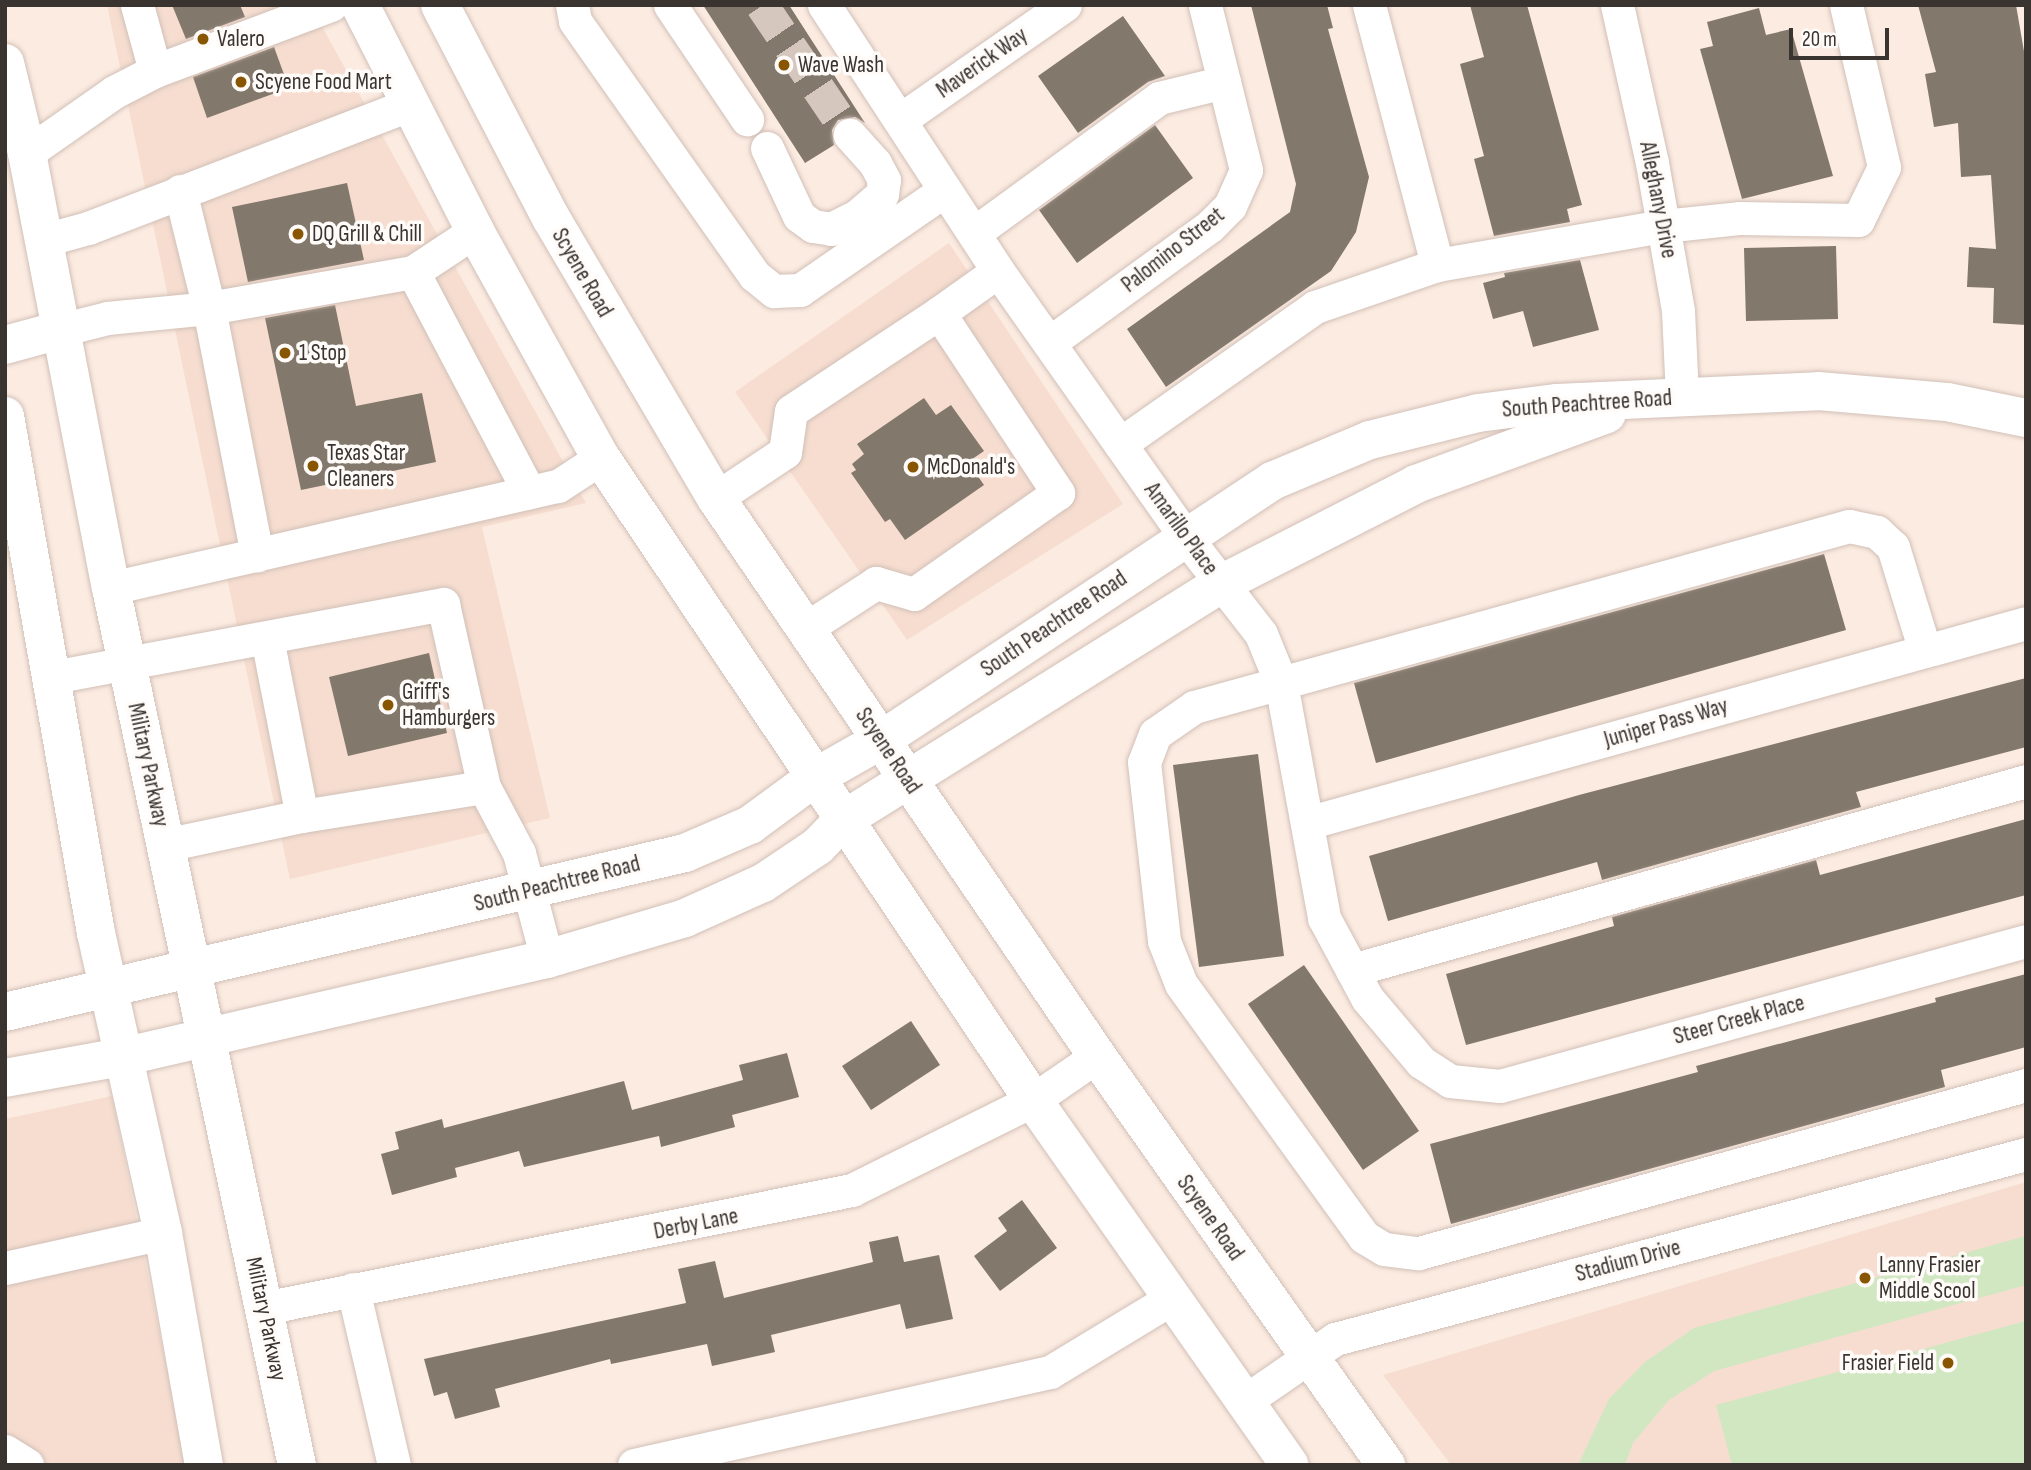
<!DOCTYPE html>
<html>
<head>
<meta charset="utf-8">
<style>
  body { margin:0 }
  #map { position:relative; width:2031px; height:1470px; overflow:hidden; background:#fcebe1; font-family:"Sofia Sans Condensed",sans-serif }
  div>[style] { position:absolute }
  [style*='--x'] { left:calc(var(--x)*1px); top:calc(var(--y)*1px); width:calc(var(--w)*1px); rotate:calc(var(--a)*1deg) }
  .built>* { inset:0; background:#f6ddd0 }
  .green>* { inset:0; background:#d0e7c2 }
  .building>* { inset:0; background:#83786c }
  .minor-tunnel>* { height:33px; margin-top:-16.5px; transform-origin:0; background:repeating-linear-gradient(90deg,#d5c6be 0 33px,transparent 0 50px) }
  .roads { filter:drop-shadow(0 0 2px #d1c0b7) drop-shadow(0 0 2px #d1c0b7) }
  .minor>* { height:33px; margin:-16.5px; padding:0 16.5px; transform-origin:16.5px; border-radius:16.5px; background:#fff }
  .major>* { height:38px; margin:-19px; padding:0 19px; transform-origin:19px; border-radius:19px; background:#fff }
  .dots>* { width:19px; height:19px; translate:-50% -50%; box-sizing:border-box; border:4px solid #fffbf9; border-radius:50% }
  span { translate:-50% -50%; white-space:nowrap; text-align:center; line-height:1.15; -webkit-text-stroke:7px #fffbf9; paint-order:stroke }
  .poi-label { font-size:23px; color:#3a3430 }
  .left { translate:0 -50%; text-align:left }
  .right { translate:-100% -50%; text-align:right }
  .street-label { font-size:23px; color:#3a3430 }
  .frame { position:absolute; inset:0; border:7px solid #3a3430; pointer-events:none }
  .scale { position:absolute; left:1789px; top:28px; width:100px; height:32px; box-sizing:border-box; border:4px solid #3a3430; border-top:0; padding-left:9px; font-size:21px; line-height:24px; white-space:nowrap; color:#3a3430; -webkit-text-stroke:5px #fffbf9; paint-order:stroke }
</style>
</head>
<body>
<div id="map">
  <div class="built">
    <div style="clip-path:polygon(107px 5px,310px 5px,586px 503px,482px 527px,550px 818px,290px 879px)"></div>
    <div style="clip-path:polygon(949px 243px,1123px 504px,907px 640px,735px 392px)"></div>
    <div style="clip-path:polygon(112px 1096px,186px 1465px,5px 1465px,5px 1119px)"></div>
    <div style="clip-path:polygon(2026px 1182px,2026px 1465px,1451px 1465px,1383px 1375px)"></div>
  </div>
  <div class="green">
    <div style="clip-path:polygon(2026px 1236px,2026px 1285px,1714px 1371px,1669px 1400px,1633px 1443px,1625px 1465px,1578px 1465px,1609px 1399px,1645px 1362px,1694px 1328px)"></div>
    <div style="clip-path:polygon(2026px 1321px,2026px 1465px,1732px 1465px,1716px 1405px)"></div>
  </div>
  <div class="building">
    <div style="clip-path:polygon(172px 5px,240px 5px,245px 17px,186px 39px)"></div>
    <div style="clip-path:polygon(703px 5px,789px 5px,865px 123px,855px 117px,838px 120px,832px 130px,834px 145px,805px 163px)"></div>
    <div style="clip-path:polygon(1251px 5px,1327px 5px,1333px 28px,1328px 29px,1369px 177px,1356px 232px,1331px 271px,1166px 387px,1127px 329px,1290px 212px,1296px 184px)"></div>
    <div style="clip-path:polygon(1470px 5px,1527px 5px,1582px 205px,1567px 209px,1570px 222px,1494px 236px,1474px 159px,1484px 156px,1460px 64px,1484px 57px)"></div>
    <div style="clip-path:polygon(1918px 5px,2016px 5px,2026px 63px,2026px 325px,1993px 323px,1994px 288px,1967px 287px,1969px 247px,1996px 249px,1991px 175px,1961px 177px,1958px 123px,1934px 127px,1925px 74px,1936px 72px)"></div>
    <div style="clip-path:polygon(1759px 8px,1766px 35px,1791px 29px,1833px 176px,1742px 199px,1700px 49px,1713px 46px,1707px 22px)"></div>
    <div style="clip-path:polygon(1123px 16px,1165px 76px,1148px 82px,1078px 133px,1038px 76px)"></div>
    <div style="clip-path:polygon(274px 47px,289px 88px,207px 118px,193px 77px)"></div>
    <div style="clip-path:polygon(1155px 125px,1193px 178px,1077px 263px,1039px 210px)"></div>
    <div style="clip-path:polygon(347px 183px,364px 260px,248px 282px,232px 207px)"></div>
    <div style="clip-path:polygon(1836px 246px,1838px 319px,1746px 321px,1744px 248px)"></div>
    <div style="clip-path:polygon(1580px 260px,1599px 330px,1533px 347px,1523px 311px,1493px 319px,1483px 283px,1505px 277px,1504px 273px)"></div>
    <div style="clip-path:polygon(335px 305px,356px 406px,422px 393px,436px 462px,301px 490px,265px 318px)"></div>
    <div style="clip-path:polygon(924px 398px,936px 415px,951px 405px,984px 451px,968px 462px,984px 485px,905px 540px,890px 519px,885px 522px,851px 473px,856px 470px,852px 464px,864px 454px,857px 444px)"></div>
    <div style="clip-path:polygon(1824px 554px,1846px 630px,1376px 763px,1354px 683px)"></div>
    <div style="clip-path:polygon(429px 653px,447px 733px,348px 756px,329px 677px)"></div>
    <div style="clip-path:polygon(2026px 678px,2026px 747px,1856px 792px,1861px 807px,1602px 880px,1597px 862px,1388px 921px,1369px 856px,1579px 795px)"></div>
    <div style="clip-path:polygon(1258px 754px,1284px 956px,1199px 967px,1173px 765px)"></div>
    <div style="clip-path:polygon(2026px 819px,2026px 895px,1466px 1045px,1446px 974px,1614px 926px,1612px 917px,1816px 860px,1820px 875px)"></div>
    <div style="clip-path:polygon(1304px 965px,1419px 1131px,1363px 1170px,1248px 1004px)"></div>
    <div style="clip-path:polygon(2026px 974px,2026px 1047px,1941px 1070px,1945px 1087px,1451px 1224px,1430px 1144px,1698px 1072px,1696px 1066px,1936px 1002px,1935px 998px)"></div>
    <div style="clip-path:polygon(911px 1021px,940px 1065px,871px 1110px,842px 1066px)"></div>
    <div style="clip-path:polygon(787px 1053px,799px 1097px,732px 1115px,735px 1127px,661px 1147px,659px 1136px,524px 1167px,519px 1151px,455px 1168px,457px 1177px,392px 1195px,381px 1154px,399px 1149px,395px 1132px,442px 1119px,444px 1128px,624px 1081px,632px 1110px,743px 1080px,739px 1065px)"></div>
    <div style="clip-path:polygon(1022px 1200px,1057px 1248px,1000px 1291px,974px 1256px,1007px 1231px,998px 1218px)"></div>
    <div style="clip-path:polygon(898px 1236px,904px 1262px,939px 1255px,953px 1319px,906px 1329px,900px 1304px,771px 1335px,775px 1352px,712px 1366px,707px 1344px,611px 1364px,610px 1359px,495px 1389px,500px 1407px,455px 1419px,447px 1392px,434px 1396px,424px 1359px,686px 1303px,678px 1269px,715px 1261px,724px 1298px,873px 1262px,869px 1242px)"></div>
  </div>
  <div class="minor-tunnel">
    <div style="--x:762;--y:5;--w:157;--a:55.9"></div>
  </div>
  <div class="roads">
    <div class="minor">
      <div style="--x:137;--y:5;--w:68;--a:74.7"></div>
      <div style="--x:572;--y:5;--w:16;--a:79"></div>
      <div style="--x:575;--y:21;--w:311;--a:54.8"></div>
      <div style="--x:754;--y:275;--w:26;--a:39"></div>
      <div style="--x:774;--y:291;--w:26;--a:-2"></div>
      <div style="--x:800;--y:290;--w:176;--a:-34.6"></div>
      <div style="--x:670;--y:5;--w:138;--a:56"></div>
      <div style="--x:824;--y:5;--w:318;--a:56.8"></div>
      <div style="--x:998;--y:271;--w:323;--a:54.8"></div>
      <div style="--x:1184;--y:535;--w:125;--a:52.1"></div>
      <div style="--x:1261;--y:634;--w:53;--a:67.8"></div>
      <div style="--x:1281;--y:683;--w:239;--a:79.6"></div>
      <div style="--x:1324;--y:918;--w:91;--a:61.7"></div>
      <div style="--x:1367;--y:998;--w:84;--a:49.8"></div>
      <div style="--x:1421;--y:1062;--w:35;--a:33"></div>
      <div style="--x:1450;--y:1081;--w:50;--a:5.7"></div>
      <div style="--x:1500;--y:1086;--w:546;--a:-15.41"></div>
      <div style="--x:1369;--y:5;--w:269;--a:75.3"></div>
      <div style="--x:1437;--y:265;--w:229;--a:-9.8"></div>
      <div style="--x:1663;--y:226;--w:76;--a:-6"></div>
      <div style="--x:1739;--y:218;--w:119;--a:1"></div>
      <div style="--x:1858;--y:220;--w:59;--a:-63.9"></div>
      <div style="--x:1884;--y:167;--w:166;--a:-103.2"></div>
      <div style="--x:1617;--y:5;--w:162;--a:77.5"></div>
      <div style="--x:1652;--y:163;--w:150;--a:80"></div>
      <div style="--x:1678;--y:311;--w:86;--a:87.3"></div>
      <div style="--x:900;--y:120;--w:201;--a:-34.9"></div>
      <div style="--x:767;--y:148;--w:75;--a:64.8"></div>
      <div style="--x:799;--y:216;--w:17;--a:36"></div>
      <div style="--x:813;--y:226;--w:18;--a:9"></div>
      <div style="--x:831;--y:229;--w:29;--a:-27"></div>
      <div style="--x:857;--y:216;--w:33;--a:-41"></div>
      <div style="--x:882;--y:194;--w:14;--a:-82"></div>
      <div style="--x:884;--y:180;--w:19;--a:-118"></div>
      <div style="--x:875;--y:163;--w:38;--a:-132"></div>
      <div style="--x:27;--y:153;--w:106;--a:-35"></div>
      <div style="--x:114;--y:92;--w:46;--a:-27.1"></div>
      <div style="--x:155;--y:71;--w:188;--a:-20.6"></div>
      <div style="--x:180;--y:191;--w:121;--a:76.1"></div>
      <div style="--x:209;--y:308;--w:252;--a:79"></div>
      <div style="--x:475;--y:231;--w:74;--a:146.5"></div>
      <div style="--x:413;--y:272;--w:249;--a:62.2"></div>
      <div style="--x:974;--y:233;--w:229;--a:-36.1"></div>
      <div style="--x:1159;--y:98;--w:67;--a:-13.8"></div>
      <div style="--x:44;--y:240;--w:46;--a:-15.3"></div>
      <div style="--x:88;--y:228;--w:344;--a:-21"></div>
      <div style="--x:939;--y:313;--w:72;--a:-35.4"></div>
      <div style="--x:60;--y:330;--w:49;--a:-14.3"></div>
      <div style="--x:107;--y:318;--w:102;--a:-5.6"></div>
      <div style="--x:209;--y:308;--w:207;--a:-10"></div>
      <div style="--x:1049;--y:343;--w:199;--a:-36"></div>
      <div style="--x:1210;--y:226;--w:28;--a:-45"></div>
      <div style="--x:1230;--y:206;--w:39;--a:-66"></div>
      <div style="--x:1246;--y:170;--w:170;--a:-104"></div>
      <div style="--x:1120;--y:444;--w:238;--a:-35.1"></div>
      <div style="--x:1315;--y:307;--w:129;--a:-19"></div>
      <div style="--x:716;--y:498;--w:83;--a:-33.7"></div>
      <div style="--x:785;--y:452;--w:41;--a:-81.7"></div>
      <div style="--x:791;--y:411;--w:178;--a:-33.5"></div>
      <div style="--x:939;--y:313;--w:216;--a:56.5"></div>
      <div style="--x:1058;--y:493;--w:176;--a:145"></div>
      <div style="--x:914;--y:594;--w:40;--a:-164"></div>
      <div style="--x:876;--y:583;--w:85;--a:147.1"></div>
      <div style="--x:111;--y:588;--w:458;--a:-12.9"></div>
      <div style="--x:558;--y:486;--w:51;--a:-33.1"></div>
      <div style="--x:267;--y:638;--w:181;--a:78.9"></div>
      <div style="--x:1925;--y:651;--w:109;--a:-107.1"></div>
      <div style="--x:1893;--y:547;--w:22;--a:-137"></div>
      <div style="--x:1877;--y:532;--w:29;--a:-168"></div>
      <div style="--x:1849;--y:526;--w:680;--a:164.55"></div>
      <div style="--x:1194;--y:707;--w:47;--a:145.3"></div>
      <div style="--x:1155;--y:734;--w:30;--a:111"></div>
      <div style="--x:1144;--y:762;--w:180;--a:83.6"></div>
      <div style="--x:1164;--y:941;--w:46;--a:68.4"></div>
      <div style="--x:1181;--y:984;--w:312;--a:54.1"></div>
      <div style="--x:1364;--y:1237;--w:23;--a:31"></div>
      <div style="--x:1384;--y:1249;--w:35;--a:7"></div>
      <div style="--x:1419;--y:1253;--w:630;--a:-15.47"></div>
      <div style="--x:53;--y:677;--w:397;--a:-10.6"></div>
      <div style="--x:443;--y:604;--w:188;--a:77.4"></div>
      <div style="--x:484;--y:787;--w:75;--a:62.1"></div>
      <div style="--x:519;--y:853;--w:110;--a:75.2"></div>
      <div style="--x:1307;--y:823;--w:746;--a:-15.54"></div>
      <div style="--x:165;--y:845;--w:140;--a:-12"></div>
      <div style="--x:302;--y:816;--w:184;--a:-9.1"></div>
      <div style="--x:1352;--y:970;--w:700;--a:-15.66"></div>
      <div style="--x:5;--y:1268;--w:162;--a:-12.5"></div>
      <div style="--x:353;--y:1289;--w:181;--a:76.9"></div>
      <div style="--x:264;--y:1308;--w:600;--a:-11.35"></div>
      <div style="--x:852;--y:1190;--w:202;--a:-26.4"></div>
      <div style="--x:1033;--y:1100;--w:78;--a:-34.5"></div>
      <div style="--x:1245;--y:1401;--w:109;--a:-34.6"></div>
      <div style="--x:1335;--y:1339;--w:715;--a:-14.99"></div>
      <div style="--x:5;--y:1451;--w:26;--a:32"></div>
      <div style="--x:634;--y:1465;--w:426;--a:-12.6"></div>
      <div style="--x:1050;--y:1372;--w:143;--a:-31.2"></div>
    </div>
    <div class="major">
      <div style="--x:360;--y:5;--w:254;--a:63"></div>
      <div style="--x:475;--y:231;--w:260;--a:61"></div>
      <div style="--x:601;--y:458;--w:774;--a:56.06"></div>
      <div style="--x:1033;--y:1100;--w:446;--a:54.9"></div>
      <div style="--x:440;--y:5;--w:240;--a:62.5"></div>
      <div style="--x:551;--y:218;--w:325;--a:59.5"></div>
      <div style="--x:716;--y:498;--w:676;--a:55.67"></div>
      <div style="--x:1097;--y:1056;--w:501;--a:54.75"></div>
      <div style="--x:5;--y:63;--w:93;--a:76.3"></div>
      <div style="--x:27;--y:153;--w:443;--a:79.1"></div>
      <div style="--x:111;--y:588;--w:897;--a:78.03"></div>
      <div style="--x:5;--y:345;--w:57;--a:-15.3"></div>
      <div style="--x:5;--y:416;--w:525;--a:80.02"></div>
      <div style="--x:96;--y:933;--w:307;--a:77.4"></div>
      <div style="--x:163;--y:1233;--w:236;--a:80"></div>
      <div style="--x:5;--y:1012;--w:698;--a:-13.16"></div>
      <div style="--x:685;--y:853;--w:71;--a:-23.3"></div>
      <div style="--x:750;--y:825;--w:79;--a:-36.3"></div>
      <div style="--x:814;--y:778;--w:77;--a:-29.6"></div>
      <div style="--x:881;--y:740;--w:469;--a:-33.5"></div>
      <div style="--x:1272;--y:481;--w:106;--a:-22.7"></div>
      <div style="--x:1370;--y:440;--w:111;--a:-14"></div>
      <div style="--x:1478;--y:413;--w:80;--a:-7.2"></div>
      <div style="--x:1557;--y:403;--w:261;--a:-2.6"></div>
      <div style="--x:1818;--y:391;--w:129;--a:4.9"></div>
      <div style="--x:1947;--y:402;--w:81;--a:11.4"></div>
      <div style="--x:5;--y:1078;--w:119;--a:-10.2"></div>
      <div style="--x:122;--y:1057;--w:436;--a:-13"></div>
      <div style="--x:547;--y:959;--w:144;--a:-16.5"></div>
      <div style="--x:685;--y:918;--w:85;--a:-24.2"></div>
      <div style="--x:763;--y:883;--w:66;--a:-33.9"></div>
      <div style="--x:818;--y:846;--w:36;--a:-46"></div>
      <div style="--x:843;--y:820;--w:446;--a:-32"></div>
      <div style="--x:1221;--y:584;--w:219;--a:-27.1"></div>
      <div style="--x:1416;--y:484;--w:203;--a:-20.1"></div>
    </div>
  </div>
  <div class="dots">
    <div style="left:203px;top:39px;background:#850"></div>
    <div style="left:784px;top:65px;background:#850"></div>
    <div style="left:241px;top:82px;background:#850"></div>
    <div style="left:298px;top:234px;background:#850"></div>
    <div style="left:285px;top:353px;background:#850"></div>
    <div style="left:313px;top:466px;background:#850"></div>
    <div style="left:913px;top:467px;background:#850"></div>
    <div style="left:388px;top:705px;background:#850"></div>
    <div style="left:1865px;top:1278px;background:#850"></div>
    <div style="left:1948px;top:1363px;background:#850"></div>
  </div>
  <div class="poi-label">
    <span class="left" style="left:217px;top:39px">Valero</span>
    <span class="left" style="left:798px;top:65px">Wave Wash</span>
    <span class="left" style="left:255px;top:82px">Scyene Food Mart</span>
    <span class="left" style="left:312px;top:234px">DQ Grill &amp; Chill</span>
    <span class="left" style="left:299px;top:353px">1 Stop</span>
    <span class="left" style="left:327px;top:466px">Texas Star<br>Cleaners</span>
    <span class="left" style="left:927px;top:467px">McDonald's</span>
    <span class="left" style="left:402px;top:705px">Griff's<br>Hamburgers</span>
    <span class="left" style="left:1879px;top:1278px">Lanny Frasier<br>Middle Scool</span>
    <span class="right" style="left:1934px;top:1363px">Frasier Field</span>
  </div>
  <div class="street-label">
    <span style="left:982px;top:63px;rotate:-35deg">Maverick Way</span>
    <span style="left:1658px;top:200px;rotate:79deg">Alleghany Drive</span>
    <span style="left:1173px;top:250px;rotate:-38deg">Palomino Street</span>
    <span style="left:582px;top:273px;rotate:60deg">Scyene Road</span>
    <span style="left:1587px;top:404px;rotate:-4deg">South Peachtree Road</span>
    <span style="left:1181px;top:529px;rotate:54deg">Amarillo Place</span>
    <span style="left:1054px;top:624px;rotate:-34deg">South Peachtree Road</span>
    <span style="left:1666px;top:723px;rotate:-16deg">Juniper Pass Way</span>
    <span style="left:888px;top:751px;rotate:56deg">Scyene Road</span>
    <span style="left:148px;top:765px;rotate:78deg">Military Parkway</span>
    <span style="left:557px;top:884px;rotate:-14deg">South Peachtree Road</span>
    <span style="left:1739px;top:1020px;rotate:-15deg">Steer Creek Place</span>
    <span style="left:1210px;top:1218px;rotate:55deg">Scyene Road</span>
    <span style="left:696px;top:1224px;rotate:-11deg">Derby Lane</span>
    <span style="left:1628px;top:1261px;rotate:-15deg">Stadium Drive</span>
    <span style="left:266px;top:1319px;rotate:78deg">Military Parkway</span>
  </div>
  <div class="frame"></div>
  <div class="scale">20 m</div>
</div>
</body>
</html>
